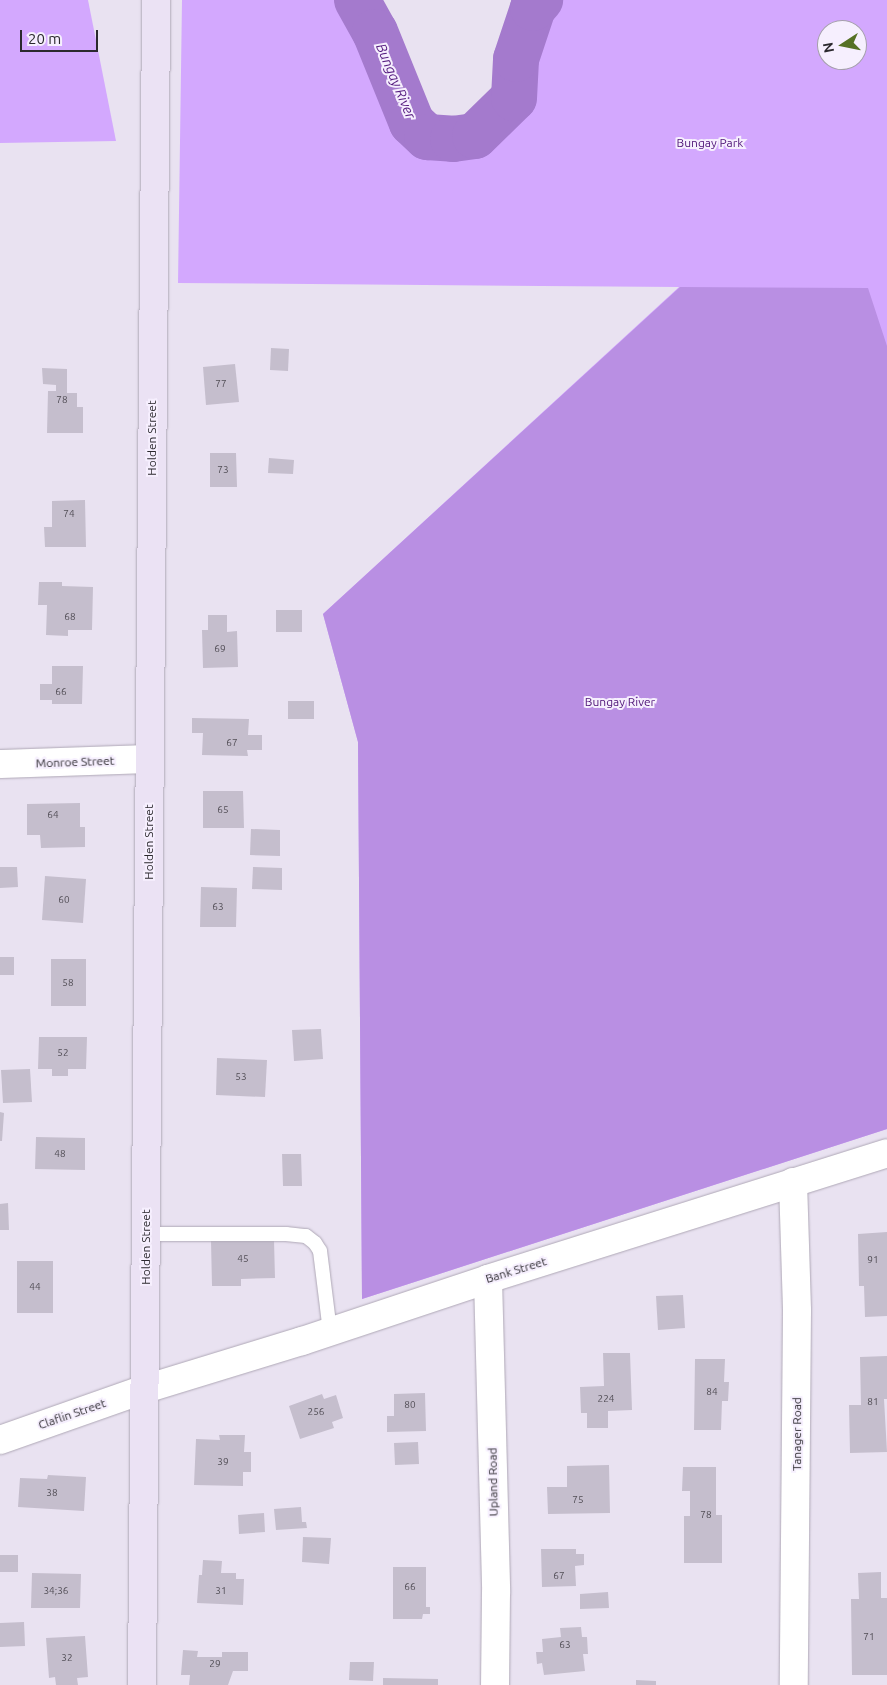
<!DOCTYPE html>
<html>
<head>
<meta charset="utf-8">
<style>
  body { margin:0 }
  #map { position:relative; width:887px; height:1685px; overflow:hidden; background:#e9e2f1; font-family:Ubuntu,sans-serif }
  div>[style] { position:absolute }
  [style*='--x'] { left:calc(var(--x)*1px); top:calc(var(--y)*1px); width:calc(var(--w)*1px); rotate:calc(var(--a)*1deg) }
  .green>* { inset:0; background:#d3a8fe }
  .forest>* { inset:0; background:#b98fe3 }
  .river>* { height:46px; margin:-23px; padding:0 23px; transform-origin:23px; border-radius:23px; background:#a47acd }
  .building>* { inset:0; background:#c5becd }
  .roads { filter:drop-shadow(0 0 1px #afa8b6) drop-shadow(0 0 1px #afa8b6) }
  .service>* { height:14px; margin:-7px; padding:0 7px; transform-origin:7px; border-radius:7px; background:#fff }
  .minor>* { height:28px; margin:-14px; padding:0 14px; transform-origin:14px; border-radius:14px; background:#fff }
  .secondary>* { height:28px; margin:-14px; padding:0 14px; transform-origin:14px; border-radius:14px; background:#ebe2f4 }
  span { translate:-50% -50%; white-space:nowrap; text-align:center; line-height:1.15; -webkit-text-stroke:4px #f6effe; paint-order:stroke }
  .number-label { font-size:10px; color:#524e56 }
  .number-label span { -webkit-text-stroke-width:0 }
  .park-label { font-size:12px; color:#4e1377 }
  .street-label { font-size:12px; color:#2b292e }
  .water-label { font-size:14px; color:#551c7f; font-style:italic }
  .north { position:absolute; left:817px; top:20px; width:50px; height:50px; box-sizing:border-box; background:#f6effe; border:1px solid #a5a0ab; border-radius:50%; rotate:259deg; font-size:14px; font-weight:700; line-height:20px; text-align:center; color:#2b292e }
  .north::after { content:''; display:block; margin:auto; width:18px; height:22px; background:#567125; clip-path:polygon(50% 0,100% 100%,50% 72%,0 100%) }
  .scale { position:absolute; left:20px; top:30px; width:78px; height:22px; box-sizing:border-box; border:2px solid #2b292e; border-top:0; padding-left:6px; font-size:15px; line-height:18px; white-space:nowrap; color:#2b292e; -webkit-text-stroke:4px #f6effe; paint-order:stroke }
</style>
</head>
<body>
<div id="map">
  <div class="green">
    <div style="clip-path:polygon(0 0,88px 0,116px 141px,0 143px)"></div>
    <div style="clip-path:polygon(evenodd,182px 0,357px 0,375px 32px,412px 123px,427px 136px,453px 139px,475px 136px,514px 98px,516px 59px,533px 8px,540px 0,887px 0,887px 1129px,362px 1299px,358px 742px,323px 614px,679px 287px,178px 283px,182px 0,827px 30px,857px 30px,857px 60px,827px 60px,827px 30px)"></div>
  </div>
  <div class="forest">
    <div style="clip-path:polygon(680px 287px,868px 288px,887px 346px,887px 1129px,362px 1299px,358px 742px,323px 614px)"></div>
  </div>
  <div class="river">
    <div style="--x:357;--y:0;--w:37;--a:61"></div>
    <div style="--x:375;--y:32;--w:98;--a:67.9"></div>
    <div style="--x:412;--y:123;--w:21;--a:43"></div>
    <div style="--x:427;--y:137;--w:26;--a:4"></div>
    <div style="--x:453;--y:139;--w:22;--a:-8"></div>
    <div style="--x:475;--y:136;--w:54;--a:-44.3"></div>
    <div style="--x:514;--y:98;--w:39;--a:-87"></div>
    <div style="--x:516;--y:59;--w:54;--a:-71.6"></div>
    <div style="--x:533;--y:8;--w:11;--a:-49"></div>
  </div>
  <div class="building">
    <div style="clip-path:polygon(271px 348px,289px 349px,288px 371px,270px 370px)"></div>
    <div style="clip-path:polygon(235px 364px,239px 402px,206px 405px,203px 367px)"></div>
    <div style="clip-path:polygon(42px 368px,67px 369px,67px 393px,77px 393px,77px 407px,83px 407px,83px 433px,47px 433px,48px 391px,56px 391px,56px 385px,43px 384px)"></div>
    <div style="clip-path:polygon(210px 453px,236px 453px,237px 487px,210px 487px)"></div>
    <div style="clip-path:polygon(269px 458px,294px 460px,293px 474px,268px 473px)"></div>
    <div style="clip-path:polygon(85px 500px,86px 547px,45px 547px,44px 527px,52px 527px,52px 501px)"></div>
    <div style="clip-path:polygon(39px 582px,62px 582px,62px 586px,93px 587px,92px 630px,68px 630px,68px 636px,46px 635px,47px 605px,38px 605px)"></div>
    <div style="clip-path:polygon(276px 610px,302px 610px,302px 632px,276px 632px)"></div>
    <div style="clip-path:polygon(208px 615px,227px 615px,227px 632px,237px 631px,238px 667px,203px 668px,202px 630px,208px 630px)"></div>
    <div style="clip-path:polygon(52px 666px,83px 666px,82px 704px,52px 704px,52px 700px,40px 700px,40px 684px,52px 684px)"></div>
    <div style="clip-path:polygon(288px 701px,314px 701px,314px 719px,288px 719px)"></div>
    <div style="clip-path:polygon(192px 718px,249px 719px,248px 735px,262px 735px,262px 750px,247px 750px,248px 756px,202px 755px,203px 733px,192px 733px)"></div>
    <div style="clip-path:polygon(203px 791px,243px 791px,244px 828px,203px 828px)"></div>
    <div style="clip-path:polygon(80px 803px,80px 827px,85px 827px,85px 847px,41px 848px,40px 835px,27px 835px,27px 804px)"></div>
    <div style="clip-path:polygon(251px 829px,280px 830px,280px 856px,250px 855px)"></div>
    <div style="clip-path:polygon(0 867px,17px 867px,18px 887px,0 888px)"></div>
    <div style="clip-path:polygon(253px 867px,282px 868px,282px 890px,252px 889px)"></div>
    <div style="clip-path:polygon(45px 876px,86px 879px,83px 923px,42px 920px)"></div>
    <div style="clip-path:polygon(201px 887px,237px 888px,236px 927px,200px 927px)"></div>
    <div style="clip-path:polygon(0 957px,14px 957px,14px 975px,0 975px)"></div>
    <div style="clip-path:polygon(51px 959px,86px 959px,86px 1006px,51px 1006px)"></div>
    <div style="clip-path:polygon(321px 1029px,323px 1059px,294px 1061px,292px 1030px)"></div>
    <div style="clip-path:polygon(39px 1037px,87px 1037px,86px 1069px,68px 1069px,68px 1076px,52px 1076px,52px 1069px,38px 1069px)"></div>
    <div style="clip-path:polygon(217px 1058px,267px 1060px,265px 1097px,216px 1095px)"></div>
    <div style="clip-path:polygon(30px 1069px,32px 1102px,3px 1103px,1px 1070px)"></div>
    <div style="clip-path:polygon(0 1112px,4px 1113px,2px 1141px,0 1141px)"></div>
    <div style="clip-path:polygon(36px 1137px,85px 1138px,85px 1170px,35px 1169px)"></div>
    <div style="clip-path:polygon(282px 1154px,301px 1154px,302px 1186px,283px 1186px)"></div>
    <div style="clip-path:polygon(8px 1203px,9px 1230px,0 1230px,0 1204px)"></div>
    <div style="clip-path:polygon(887px 1232px,887px 1316px,865px 1317px,864px 1286px,859px 1286px,858px 1234px)"></div>
    <div style="clip-path:polygon(274px 1240px,275px 1278px,241px 1279px,241px 1286px,212px 1286px,211px 1241px)"></div>
    <div style="clip-path:polygon(17px 1261px,53px 1261px,53px 1313px,17px 1313px)"></div>
    <div style="clip-path:polygon(683px 1295px,685px 1328px,658px 1330px,656px 1296px)"></div>
    <div style="clip-path:polygon(603px 1353px,630px 1353px,632px 1410px,608px 1411px,608px 1428px,587px 1428px,587px 1413px,581px 1413px,580px 1387px,604px 1386px)"></div>
    <div style="clip-path:polygon(887px 1356px,887px 1399px,884px 1399px,887px 1452px,850px 1453px,849px 1405px,861px 1405px,860px 1357px)"></div>
    <div style="clip-path:polygon(695px 1359px,725px 1359px,724px 1382px,729px 1382px,728px 1401px,722px 1401px,721px 1430px,694px 1430px)"></div>
    <div style="clip-path:polygon(425px 1393px,426px 1431px,387px 1432px,387px 1416px,394px 1416px,394px 1394px)"></div>
    <div style="clip-path:polygon(322px 1394px,324px 1399px,336px 1395px,343px 1418px,332px 1422px,334px 1428px,300px 1439px,289px 1406px)"></div>
    <div style="clip-path:polygon(219px 1435px,245px 1435px,244px 1452px,251px 1452px,251px 1472px,243px 1472px,243px 1486px,194px 1485px,196px 1439px,220px 1440px)"></div>
    <div style="clip-path:polygon(418px 1442px,419px 1464px,395px 1465px,394px 1443px)"></div>
    <div style="clip-path:polygon(609px 1465px,610px 1513px,548px 1514px,547px 1487px,567px 1487px,567px 1466px)"></div>
    <div style="clip-path:polygon(683px 1467px,716px 1467px,716px 1515px,722px 1515px,722px 1563px,684px 1563px,684px 1516px,690px 1516px,690px 1491px,682px 1491px)"></div>
    <div style="clip-path:polygon(48px 1475px,86px 1477px,84px 1511px,18px 1507px,20px 1478px,47px 1479px)"></div>
    <div style="clip-path:polygon(301px 1507px,302px 1522px,306px 1522px,307px 1528px,276px 1530px,274px 1509px)"></div>
    <div style="clip-path:polygon(264px 1513px,265px 1532px,239px 1534px,238px 1515px)"></div>
    <div style="clip-path:polygon(303px 1537px,331px 1538px,329px 1564px,302px 1562px)"></div>
    <div style="clip-path:polygon(541px 1549px,576px 1549px,576px 1554px,584px 1554px,584px 1565px,575px 1566px,576px 1586px,542px 1587px)"></div>
    <div style="clip-path:polygon(0 1555px,18px 1555px,18px 1572px,0 1572px)"></div>
    <div style="clip-path:polygon(203px 1560px,222px 1561px,221px 1573px,236px 1573px,236px 1579px,244px 1579px,243px 1605px,197px 1603px,199px 1575px,202px 1575px)"></div>
    <div style="clip-path:polygon(393px 1567px,426px 1567px,426px 1607px,430px 1607px,430px 1614px,423px 1614px,422px 1619px,393px 1619px)"></div>
    <div style="clip-path:polygon(881px 1572px,881px 1598px,887px 1598px,887px 1675px,852px 1675px,851px 1599px,859px 1599px,858px 1573px)"></div>
    <div style="clip-path:polygon(32px 1573px,81px 1574px,80px 1608px,31px 1608px)"></div>
    <div style="clip-path:polygon(608px 1592px,609px 1608px,580px 1609px,580px 1594px)"></div>
    <div style="clip-path:polygon(24px 1622px,25px 1646px,0 1647px,0 1623px)"></div>
    <div style="clip-path:polygon(581px 1627px,582px 1637px,587px 1637px,588px 1654px,583px 1654px,585px 1671px,544px 1675px,542px 1663px,537px 1664px,536px 1652px,543px 1652px,542px 1639px,561px 1637px,560px 1628px)"></div>
    <div style="clip-path:polygon(85px 1636px,88px 1677px,77px 1678px,78px 1685px,56px 1685px,55px 1677px,49px 1678px,46px 1638px)"></div>
    <div style="clip-path:polygon(183px 1650px,198px 1651px,197px 1657px,222px 1657px,222px 1652px,248px 1652px,248px 1671px,233px 1671px,228px 1685px,189px 1685px,190px 1675px,181px 1675px)"></div>
    <div style="clip-path:polygon(350px 1662px,374px 1662px,373px 1681px,349px 1680px)"></div>
    <div style="clip-path:polygon(383px 1678px,438px 1679px,438px 1685px,383px 1685px)"></div>
    <div style="clip-path:polygon(636px 1680px,656px 1681px,656px 1685px,636px 1685px)"></div>
  </div>
  <div class="roads">
    <div class="service">
      <div style="--x:146;--y:1234;--w:140;--a:0"></div>
      <div style="--x:286;--y:1234;--w:20;--a:6"></div>
      <div style="--x:306;--y:1236;--w:11;--a:38"></div>
      <div style="--x:315;--y:1243;--w:9;--a:58"></div>
      <div style="--x:320;--y:1251;--w:81;--a:82.9"></div>
    </div>
    <div class="minor">
      <div style="--x:0;--y:764;--w:149;--a:-1.9"></div>
      <div style="--x:793;--y:1182;--w:129;--a:88.2"></div>
      <div style="--x:797;--y:1311;--w:374;--a:90.5"></div>
      <div style="--x:488;--y:1279;--w:314;--a:88.5"></div>
      <div style="--x:496;--y:1593;--w:92;--a:90.6"></div>
      <div style="--x:0;--y:1440;--w:154;--a:-19.4"></div>
      <div style="--x:145;--y:1389;--w:164;--a:-17"></div>
      <div style="--x:302;--y:1341;--w:196;--a:-18.4"></div>
      <div style="--x:488;--y:1279;--w:418;--a:-17.5"></div>
    </div>
    <div class="secondary">
      <div style="--x:142;--y:1685;--w:1685;--a:-89.52"></div>
    </div>
  </div>
  <div class="number-label">
    <span style="left:221px;top:384px">77</span>
    <span style="left:62px;top:400px">78</span>
    <span style="left:223px;top:470px">73</span>
    <span style="left:69px;top:514px">74</span>
    <span style="left:70px;top:617px">68</span>
    <span style="left:220px;top:649px">69</span>
    <span style="left:61px;top:692px">66</span>
    <span style="left:232px;top:743px">67</span>
    <span style="left:223px;top:810px">65</span>
    <span style="left:53px;top:815px">64</span>
    <span style="left:64px;top:900px">60</span>
    <span style="left:218px;top:907px">63</span>
    <span style="left:68px;top:983px">58</span>
    <span style="left:63px;top:1053px">52</span>
    <span style="left:241px;top:1077px">53</span>
    <span style="left:60px;top:1154px">48</span>
    <span style="left:243px;top:1259px">45</span>
    <span style="left:873px;top:1260px">91</span>
    <span style="left:35px;top:1287px">44</span>
    <span style="left:712px;top:1392px">84</span>
    <span style="left:606px;top:1399px">224</span>
    <span style="left:873px;top:1402px">81</span>
    <span style="left:410px;top:1405px">80</span>
    <span style="left:316px;top:1412px">256</span>
    <span style="left:223px;top:1462px">39</span>
    <span style="left:52px;top:1493px">38</span>
    <span style="left:578px;top:1500px">75</span>
    <span style="left:706px;top:1515px">78</span>
    <span style="left:559px;top:1576px">67</span>
    <span style="left:410px;top:1587px">66</span>
    <span style="left:56px;top:1591px">34;36</span>
    <span style="left:221px;top:1591px">31</span>
    <span style="left:869px;top:1637px">71</span>
    <span style="left:565px;top:1645px">63</span>
    <span style="left:67px;top:1658px">32</span>
    <span style="left:215px;top:1664px">29</span>
  </div>
  <div class="park-label">
    <span style="left:710px;top:143px">Bungay Park</span>
    <span style="left:620px;top:702px">Bungay River</span>
  </div>
  <div class="street-label">
    <span style="left:152px;top:438px;rotate:-90deg">Holden Street</span>
    <span style="left:75px;top:762px;rotate:-2deg">Monroe Street</span>
    <span style="left:149px;top:842px;rotate:-90deg">Holden Street</span>
    <span style="left:146px;top:1247px;rotate:-90deg">Holden Street</span>
    <span style="left:516px;top:1270px;rotate:-17deg">Bank Street</span>
    <span style="left:72px;top:1414px;rotate:-19deg">Claflin Street</span>
    <span style="left:797px;top:1434px;rotate:-90deg">Tanager Road</span>
    <span style="left:493px;top:1482px;rotate:-91deg">Upland Road</span>
  </div>
  <div class="water-label">
    <span style="left:396px;top:81px;rotate:67deg">Bungay River</span>
  </div>
  <div class="north">N</div>
  <div class="scale">20 m</div>
</div>
</body>
</html>
